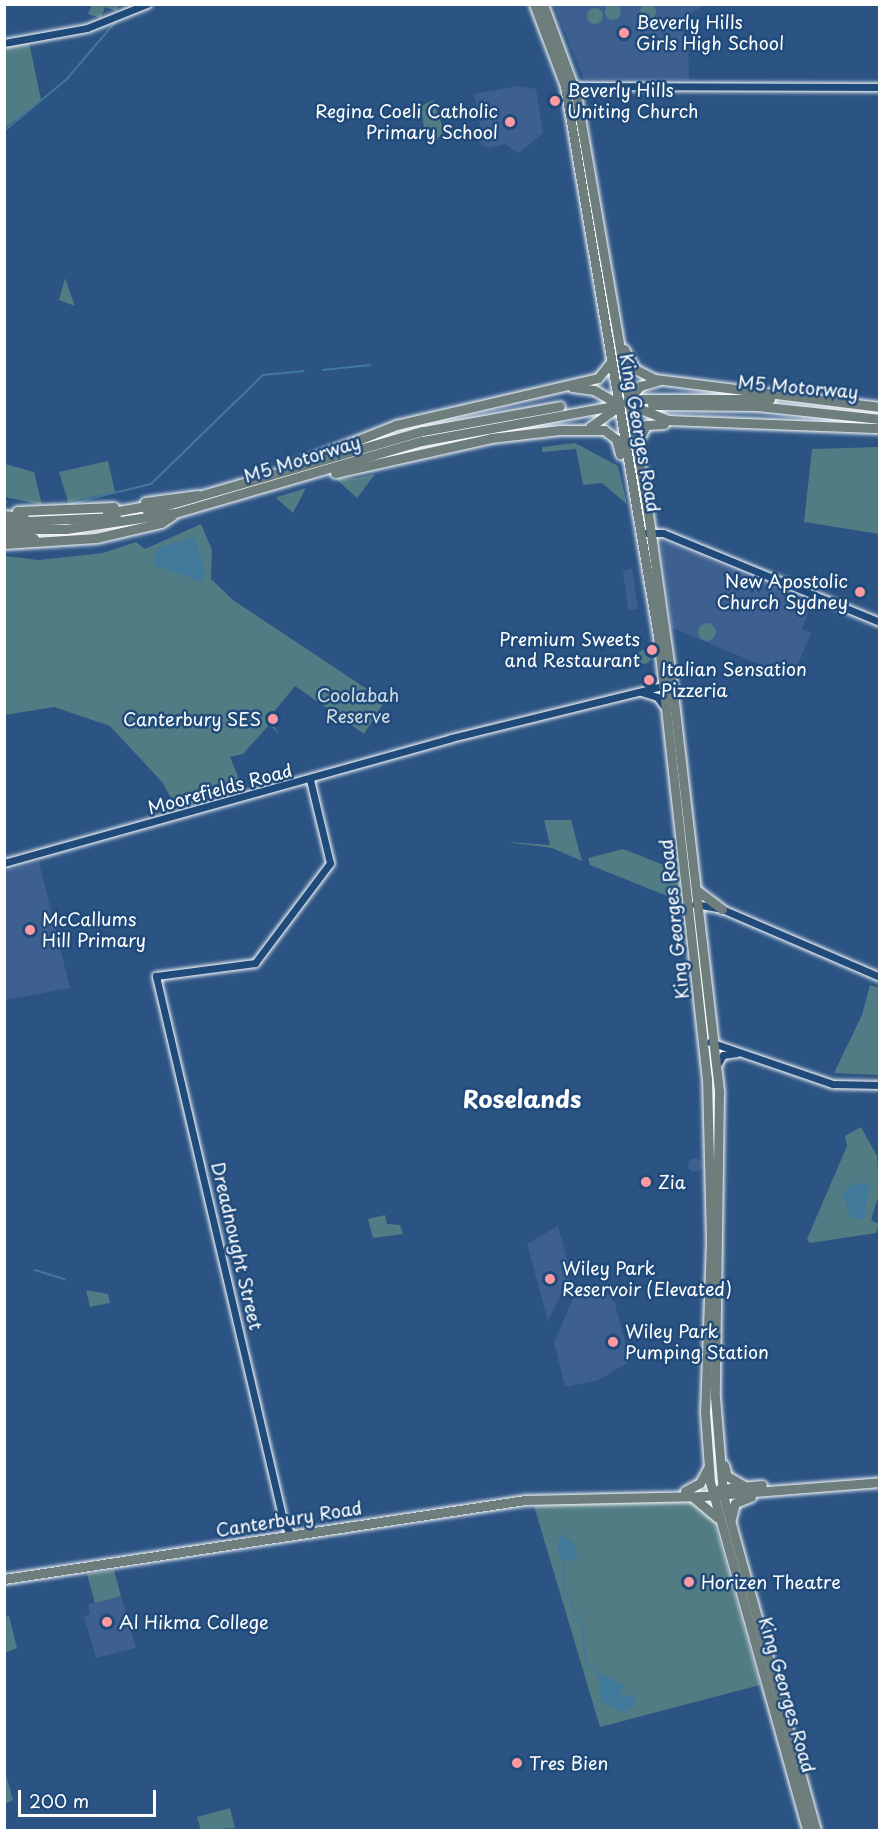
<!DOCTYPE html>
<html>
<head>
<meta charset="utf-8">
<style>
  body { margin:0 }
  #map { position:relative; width:884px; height:1835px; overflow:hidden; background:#2b5383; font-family:"Playpen Sans",sans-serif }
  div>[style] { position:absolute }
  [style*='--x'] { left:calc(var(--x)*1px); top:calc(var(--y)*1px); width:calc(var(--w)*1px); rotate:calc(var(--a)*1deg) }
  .built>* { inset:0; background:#3e6090 }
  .round { border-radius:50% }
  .green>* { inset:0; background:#527c84 }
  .water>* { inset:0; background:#41799a }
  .stream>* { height:1.5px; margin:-0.75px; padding:0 0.75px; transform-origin:0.75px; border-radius:0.75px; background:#41799a }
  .roads { filter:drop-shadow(0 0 2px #fff) drop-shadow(0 0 2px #fff) }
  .secondary>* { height:7px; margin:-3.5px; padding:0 3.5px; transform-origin:3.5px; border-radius:3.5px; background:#1f4a7a }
  .highway>* { height:9px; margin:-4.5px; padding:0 4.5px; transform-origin:4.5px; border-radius:4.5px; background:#6d7e7c }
  .dots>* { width:16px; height:16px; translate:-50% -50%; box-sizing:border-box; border:3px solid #1f4a7a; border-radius:50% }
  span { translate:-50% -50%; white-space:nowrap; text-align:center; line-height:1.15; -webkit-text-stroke:5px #1f4a7a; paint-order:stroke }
  .poi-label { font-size:18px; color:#fff }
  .left { translate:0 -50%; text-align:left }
  .right { translate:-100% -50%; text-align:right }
  .street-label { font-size:18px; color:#fff }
  .park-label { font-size:18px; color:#d4dee0 }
  .district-label { font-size:24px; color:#fff; font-weight:700 }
  .frame { position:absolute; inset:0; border:6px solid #fff; pointer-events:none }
  .scale { position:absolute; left:18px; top:1790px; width:138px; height:27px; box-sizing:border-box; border:3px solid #fff; border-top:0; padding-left:8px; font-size:18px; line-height:21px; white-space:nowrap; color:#fff; -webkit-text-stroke:4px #1f4a7a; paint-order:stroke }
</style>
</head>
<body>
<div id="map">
  <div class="built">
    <div style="clip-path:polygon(554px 5px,706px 5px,678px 19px,688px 44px,689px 80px,584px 79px)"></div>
    <div style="clip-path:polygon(517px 86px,536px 89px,543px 133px,519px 153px,505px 144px,488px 148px,471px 137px,480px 124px,474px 94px)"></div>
    <div style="clip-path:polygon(661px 540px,812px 602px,802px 629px,811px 633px,792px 678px,672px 628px)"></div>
    <div style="clip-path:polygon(632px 569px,638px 609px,628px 610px,623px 571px)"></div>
    <div style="clip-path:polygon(39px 862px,70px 988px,5px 1000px,5px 871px)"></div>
    <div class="round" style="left:688px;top:1158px;width:14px;height:14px"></div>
    <div style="clip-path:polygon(558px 1226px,571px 1274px,548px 1321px,527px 1244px)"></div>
    <div style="clip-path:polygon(578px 1286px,613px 1296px,630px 1361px,599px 1380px,565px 1387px,554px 1343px)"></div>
    <div style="clip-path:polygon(121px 1596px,136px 1648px,96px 1658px,84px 1616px,90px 1614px,88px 1604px)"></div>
  </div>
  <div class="green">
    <div class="round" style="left:605px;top:4px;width:16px;height:16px"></div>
    <div class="round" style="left:640px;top:4px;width:16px;height:16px"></div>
    <div style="clip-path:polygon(92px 5px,92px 4px,119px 5px,116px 11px,105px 7px,101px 18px,88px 14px)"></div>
    <div class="round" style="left:587px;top:8px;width:16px;height:16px"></div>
    <div style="clip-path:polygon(29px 42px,41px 100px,5px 128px,5px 47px)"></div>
    <div style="clip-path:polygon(433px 100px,444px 131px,436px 141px,425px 135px,421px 106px)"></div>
    <div style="clip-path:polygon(65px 278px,75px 306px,59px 300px)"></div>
    <div style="clip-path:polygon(575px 443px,618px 466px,627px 504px,602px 483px,583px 485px,576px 449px,542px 452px,542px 447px)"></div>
    <div style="clip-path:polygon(879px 447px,879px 534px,804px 522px,812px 449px)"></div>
    <div style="clip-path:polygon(108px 461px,115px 492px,68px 502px,59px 472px)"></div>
    <div style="clip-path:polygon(5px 464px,34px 472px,42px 505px,5px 497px)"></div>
    <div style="clip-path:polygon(375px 474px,357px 498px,336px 479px,357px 478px)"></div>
    <div style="clip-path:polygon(306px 488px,293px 513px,276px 498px,277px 497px)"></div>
    <div style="clip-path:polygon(201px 524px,212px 550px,211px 579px,233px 600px,385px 701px,364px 734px,295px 686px,268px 719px,279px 733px,269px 725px,243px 754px,230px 757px,243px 789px,177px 808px,162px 782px,110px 726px,54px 707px,5px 715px,5px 556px,39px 560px,103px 553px,136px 542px,145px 549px)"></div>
    <div class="round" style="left:698px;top:623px;width:18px;height:18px"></div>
    <div class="round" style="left:637px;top:650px;width:14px;height:14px"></div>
    <div style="clip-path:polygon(544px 820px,571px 820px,582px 861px,552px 848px,507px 842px,550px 845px)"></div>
    <div style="clip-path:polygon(623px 849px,679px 871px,682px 902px,590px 865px,588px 858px)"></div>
    <div style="clip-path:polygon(870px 985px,879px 988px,879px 1075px,834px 1073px,862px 1015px)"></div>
    <div style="clip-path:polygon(861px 1127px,877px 1156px,879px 1194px,871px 1220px,879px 1224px,876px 1233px,810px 1243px,807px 1239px,847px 1146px,845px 1136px)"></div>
    <div style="clip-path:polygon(385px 1215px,387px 1224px,400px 1225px,403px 1234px,373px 1238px,368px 1219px)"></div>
    <div style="clip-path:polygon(86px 1290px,108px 1294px,110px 1303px,90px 1307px)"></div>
    <div style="clip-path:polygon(622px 1500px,698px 1503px,713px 1517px,760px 1685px,600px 1727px,534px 1506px)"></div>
    <div style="clip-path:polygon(114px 1570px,121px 1596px,95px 1603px,87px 1574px)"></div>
    <div style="clip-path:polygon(9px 1616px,17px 1648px,5px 1653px,5px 1617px)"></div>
    <div style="clip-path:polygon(4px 1768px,13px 1800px,5px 1804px,4px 1804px)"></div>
    <div style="clip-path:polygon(230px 1808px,235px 1828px,201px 1830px,197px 1817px)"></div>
  </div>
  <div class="water">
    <div style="clip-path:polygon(195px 537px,205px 571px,202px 582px,154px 565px,157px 548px)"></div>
    <div style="clip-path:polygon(854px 1183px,869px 1185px,864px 1219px,850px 1217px,843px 1192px)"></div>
    <div style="clip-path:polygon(560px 1534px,573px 1542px,578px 1560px,565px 1561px,557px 1554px)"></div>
    <div style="clip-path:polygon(598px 1672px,625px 1686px,619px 1695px,630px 1695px,636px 1700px,633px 1707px,624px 1713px,601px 1702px)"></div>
  </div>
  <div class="stream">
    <div style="--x:4;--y:131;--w:82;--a:-39.5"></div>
    <div style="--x:67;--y:79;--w:79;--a:-49.6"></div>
    <div style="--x:323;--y:370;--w:47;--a:-6.1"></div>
    <div style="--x:4;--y:501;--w:3;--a:18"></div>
    <div style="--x:68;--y:504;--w:85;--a:-13.5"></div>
    <div style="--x:151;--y:484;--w:156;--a:-44.2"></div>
    <div style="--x:263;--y:375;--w:41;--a:-5.6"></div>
    <div style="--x:35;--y:1270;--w:31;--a:17"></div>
    <div style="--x:565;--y:1561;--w:27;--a:90"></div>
    <div style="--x:565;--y:1588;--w:43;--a:66.4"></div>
    <div style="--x:582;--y:1627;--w:37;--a:82"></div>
    <div style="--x:587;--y:1664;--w:13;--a:42"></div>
  </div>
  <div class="roads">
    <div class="secondary">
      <div style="--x:4;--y:43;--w:84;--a:-10.2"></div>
      <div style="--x:87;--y:28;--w:65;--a:-21.8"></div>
      <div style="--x:571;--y:86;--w:309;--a:0.2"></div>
      <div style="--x:641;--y:533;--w:22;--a:0"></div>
      <div style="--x:663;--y:533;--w:235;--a:22.3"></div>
      <div style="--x:641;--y:692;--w:17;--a:17"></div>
      <div style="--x:657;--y:697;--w:15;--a:53"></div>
      <div style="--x:4;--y:863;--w:464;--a:-15.6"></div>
      <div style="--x:451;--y:738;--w:222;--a:-13.8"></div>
      <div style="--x:695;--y:904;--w:27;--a:10"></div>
      <div style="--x:722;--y:909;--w:172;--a:23.3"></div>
      <div style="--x:710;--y:1042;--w:130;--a:18.9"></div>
      <div style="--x:833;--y:1084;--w:47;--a:1.2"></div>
      <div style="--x:716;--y:1067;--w:14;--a:-60"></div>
      <div style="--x:723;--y:1055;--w:14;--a:-8"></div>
      <div style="--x:292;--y:1535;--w:14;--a:-126"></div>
      <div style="--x:284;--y:1524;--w:563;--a:-103.15"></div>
      <div style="--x:156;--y:976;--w:100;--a:-7.5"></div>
      <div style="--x:255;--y:963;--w:125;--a:-53.1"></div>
      <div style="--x:330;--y:863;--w:85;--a:-103.5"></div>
    </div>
    <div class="highway">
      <div style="--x:534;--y:4;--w:88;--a:69.3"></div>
      <div style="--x:565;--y:86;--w:558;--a:80.4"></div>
      <div style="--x:658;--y:636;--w:445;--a:83.7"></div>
      <div style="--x:707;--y:1078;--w:163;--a:88.6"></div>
      <div style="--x:711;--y:1241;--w:171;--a:92"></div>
      <div style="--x:705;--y:1412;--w:70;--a:85.9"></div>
      <div style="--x:710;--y:1482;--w:361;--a:74.4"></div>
      <div style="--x:543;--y:4;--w:96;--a:69.9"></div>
      <div style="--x:576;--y:94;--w:404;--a:80.2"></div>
      <div style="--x:645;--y:492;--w:194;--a:82"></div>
      <div style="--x:672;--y:684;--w:412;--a:83.4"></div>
      <div style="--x:719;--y:1093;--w:304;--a:90.8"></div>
      <div style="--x:715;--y:1397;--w:98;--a:85.3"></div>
      <div style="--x:723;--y:1495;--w:348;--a:74.5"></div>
      <div style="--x:624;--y:349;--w:23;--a:61"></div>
      <div style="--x:635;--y:369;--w:22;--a:27"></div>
      <div style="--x:655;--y:379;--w:227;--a:7.1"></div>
      <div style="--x:572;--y:387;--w:22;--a:8"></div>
      <div style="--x:594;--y:390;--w:30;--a:30"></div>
      <div style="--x:642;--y:399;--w:128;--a:0"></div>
      <div style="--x:627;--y:401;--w:20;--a:-49"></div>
      <div style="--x:640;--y:386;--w:19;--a:-16"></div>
      <div style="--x:628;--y:404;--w:43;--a:21.8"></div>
      <div style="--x:668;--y:420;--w:212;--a:2.2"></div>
      <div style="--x:652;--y:405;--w:105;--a:0.5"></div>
      <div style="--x:757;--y:406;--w:124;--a:6"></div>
      <div style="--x:590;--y:427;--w:36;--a:-36"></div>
      <div style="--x:638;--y:441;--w:18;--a:-63"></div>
      <div style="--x:646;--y:425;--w:18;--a:-3"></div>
      <div style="--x:292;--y:466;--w:112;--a:-21.5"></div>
      <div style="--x:396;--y:425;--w:207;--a:-13.1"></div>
      <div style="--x:598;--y:378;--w:19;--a:-51"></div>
      <div style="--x:335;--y:473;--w:160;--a:-12.6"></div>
      <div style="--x:491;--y:438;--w:69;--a:-6.6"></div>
      <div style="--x:560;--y:430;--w:44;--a:0"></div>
      <div style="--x:604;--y:430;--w:15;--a:37"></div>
      <div style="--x:616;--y:439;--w:16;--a:75"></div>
      <div style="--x:145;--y:502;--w:53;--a:-7.5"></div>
      <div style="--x:17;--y:511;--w:97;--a:-2.4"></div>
      <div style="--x:147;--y:511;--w:287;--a:-16.2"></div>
      <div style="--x:423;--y:431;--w:139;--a:-10.3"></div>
      <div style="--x:107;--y:513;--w:46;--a:-10.1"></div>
      <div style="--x:4;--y:515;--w:20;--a:6"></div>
      <div style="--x:4;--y:522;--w:112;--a:-2.6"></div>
      <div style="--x:4;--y:529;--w:62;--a:0"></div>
      <div style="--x:66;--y:529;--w:110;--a:-8.4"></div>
      <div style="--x:175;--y:513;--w:257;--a:-16.3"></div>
      <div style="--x:422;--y:441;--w:189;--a:-10.4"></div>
      <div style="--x:4;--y:537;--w:30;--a:2"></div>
      <div style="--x:4;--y:544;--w:92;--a:-3.7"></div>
      <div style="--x:96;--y:538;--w:67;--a:-13"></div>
      <div style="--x:161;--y:523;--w:14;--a:-34"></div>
      <div style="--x:698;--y:891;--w:30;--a:37"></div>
      <div style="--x:724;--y:1465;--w:11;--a:75"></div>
      <div style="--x:727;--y:1476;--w:20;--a:30"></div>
      <div style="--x:719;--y:1489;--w:43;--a:-5.3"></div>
      <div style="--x:685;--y:1491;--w:17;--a:-28"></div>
      <div style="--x:700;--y:1483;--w:17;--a:-62"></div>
      <div style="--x:694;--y:1498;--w:30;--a:40"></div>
      <div style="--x:731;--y:1519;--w:16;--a:-76"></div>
      <div style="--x:735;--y:1503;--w:17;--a:-21"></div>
      <div style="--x:4;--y:1579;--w:527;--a:-8.62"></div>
      <div style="--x:525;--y:1500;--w:179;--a:-1.3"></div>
      <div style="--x:704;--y:1496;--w:177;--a:-4.5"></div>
    </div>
  </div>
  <div class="dots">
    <div style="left:624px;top:33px;background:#ff9aa2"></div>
    <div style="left:555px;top:101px;background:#ff9aa2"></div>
    <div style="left:510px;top:122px;background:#ff9aa2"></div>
    <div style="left:860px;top:592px;background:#ff9aa2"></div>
    <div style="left:652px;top:650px;background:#ff9aa2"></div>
    <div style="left:649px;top:680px;background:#ff9aa2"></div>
    <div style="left:273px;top:719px;background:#ff9aa2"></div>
    <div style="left:30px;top:930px;background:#ff9aa2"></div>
    <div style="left:646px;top:1182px;background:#ff9aa2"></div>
    <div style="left:550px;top:1279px;background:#ff9aa2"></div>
    <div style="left:613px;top:1342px;background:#ff9aa2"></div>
    <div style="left:689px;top:1582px;background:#ff9aa2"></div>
    <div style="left:107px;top:1622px;background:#ff9aa2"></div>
    <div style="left:517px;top:1763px;background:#ff9aa2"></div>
  </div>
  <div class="poi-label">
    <span class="left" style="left:636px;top:33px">Beverly Hills<br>Girls High School</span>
    <span class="left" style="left:567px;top:101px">Beverly Hills<br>Uniting Church</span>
    <span class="right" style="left:498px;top:122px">Regina Coeli Catholic<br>Primary School</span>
    <span class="right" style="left:848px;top:592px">New Apostolic<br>Church Sydney</span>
    <span class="right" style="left:640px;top:650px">Premium Sweets<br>and Restaurant</span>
    <span class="left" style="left:661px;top:680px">Italian Sensation<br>Pizzeria</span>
    <span class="right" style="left:261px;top:719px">Canterbury SES</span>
    <span class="left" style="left:42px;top:930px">McCallums<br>Hill Primary</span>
    <span class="left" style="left:658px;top:1182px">Zia</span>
    <span class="left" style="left:562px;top:1279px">Wiley Park<br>Reservoir (Elevated)</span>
    <span class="left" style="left:625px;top:1342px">Wiley Park<br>Pumping Station</span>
    <span class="left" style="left:701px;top:1582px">Horizen Theatre</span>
    <span class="left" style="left:119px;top:1622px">Al Hikma College</span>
    <span class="left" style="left:529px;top:1763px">Tres Bien</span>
  </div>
  <div class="street-label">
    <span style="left:798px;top:387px;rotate:5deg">M5 Motorway</span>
    <span style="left:640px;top:433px;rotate:80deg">King Georges Road</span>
    <span style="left:302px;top:459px;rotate:-17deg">M5 Motorway</span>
    <span style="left:220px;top:789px;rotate:-15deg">Moorefields Road</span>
    <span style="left:674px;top:919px;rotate:-96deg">King Georges Road</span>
    <span style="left:237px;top:1246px;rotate:77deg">Dreadnought Street</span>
    <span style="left:289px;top:1519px;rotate:-9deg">Canterbury Road</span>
    <span style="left:787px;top:1695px;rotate:74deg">King Georges Road</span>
  </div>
  <div class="park-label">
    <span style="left:358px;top:706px">Coolabah<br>Reserve</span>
  </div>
  <div class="district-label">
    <span style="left:522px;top:1099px">Roselands</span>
  </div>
  <div class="frame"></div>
  <div class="scale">200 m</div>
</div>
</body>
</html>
